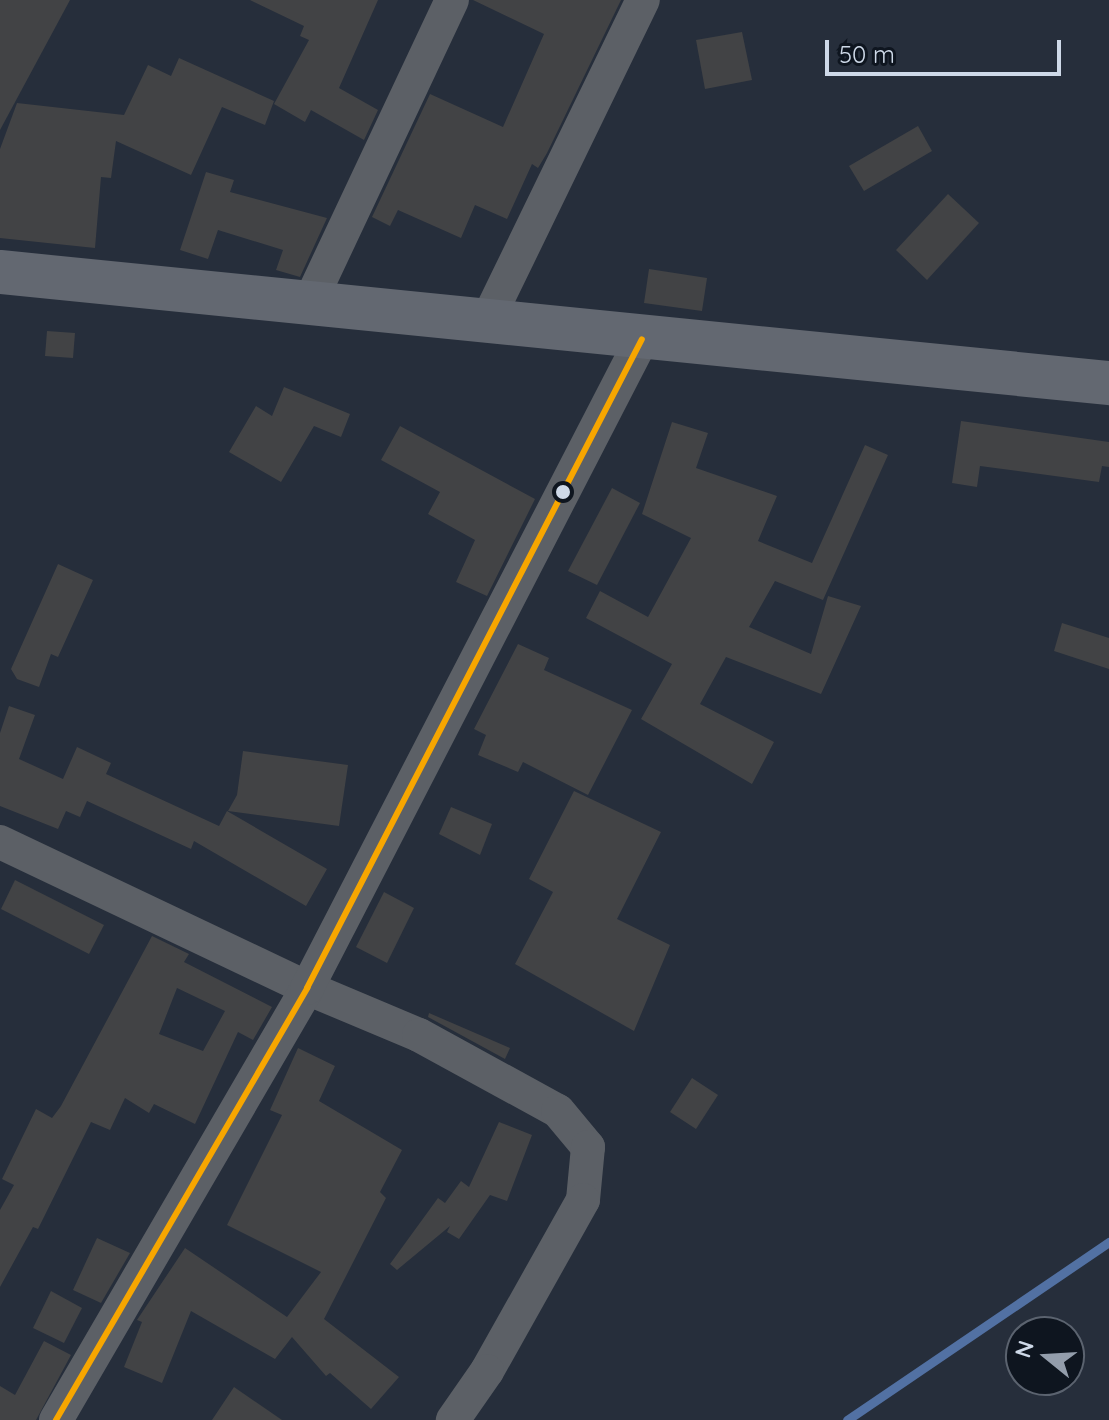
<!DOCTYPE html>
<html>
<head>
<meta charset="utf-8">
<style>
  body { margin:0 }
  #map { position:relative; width:1109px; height:1420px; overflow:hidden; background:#262e3b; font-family:Quicksand,sans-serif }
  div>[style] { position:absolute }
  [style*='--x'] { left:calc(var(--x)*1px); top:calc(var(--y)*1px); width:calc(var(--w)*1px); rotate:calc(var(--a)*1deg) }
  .stream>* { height:9px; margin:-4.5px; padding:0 4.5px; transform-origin:4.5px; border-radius:4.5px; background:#5271a3 }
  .building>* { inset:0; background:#424345 }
  .minor>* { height:34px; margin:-17px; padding:0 17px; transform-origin:17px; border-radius:17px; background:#5c6066 }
  .trunk>* { height:44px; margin:-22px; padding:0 22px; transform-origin:22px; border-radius:22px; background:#636871 }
  .bus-1>* { height:6px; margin:-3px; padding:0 3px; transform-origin:3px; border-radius:3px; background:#f7a600 }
  .dots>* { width:22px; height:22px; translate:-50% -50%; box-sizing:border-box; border:4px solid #0e151f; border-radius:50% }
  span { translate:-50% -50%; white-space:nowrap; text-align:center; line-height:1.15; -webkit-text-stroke:8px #0e151f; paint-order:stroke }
  .north { position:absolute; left:1005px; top:1316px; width:80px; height:80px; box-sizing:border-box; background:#0e151f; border:2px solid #5b636f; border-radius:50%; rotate:288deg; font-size:22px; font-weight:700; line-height:32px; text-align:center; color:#ced9e8 }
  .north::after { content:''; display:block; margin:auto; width:28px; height:36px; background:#939dab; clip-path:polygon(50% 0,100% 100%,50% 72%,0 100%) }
  .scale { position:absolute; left:825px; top:40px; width:236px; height:36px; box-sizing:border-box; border:4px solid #ced9e8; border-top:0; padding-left:10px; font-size:24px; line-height:28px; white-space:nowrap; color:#ced9e8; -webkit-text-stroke:6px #0e151f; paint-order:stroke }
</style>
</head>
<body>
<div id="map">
  <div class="stream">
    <div style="--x:847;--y:1420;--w:317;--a:-34.2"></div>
  </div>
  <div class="building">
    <div style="clip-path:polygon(0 0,70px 0,0 130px)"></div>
    <div style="clip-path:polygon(250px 0,378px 0,339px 88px,378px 110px,364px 140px,311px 110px,305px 122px,274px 104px,309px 40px,300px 36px,304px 26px)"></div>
    <div style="clip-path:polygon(473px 0,621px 0,547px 153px,538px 168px,532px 164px,507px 219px,475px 205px,461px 238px,398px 210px,390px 226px,372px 217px,430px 94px,503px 127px,544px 34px)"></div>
    <div style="clip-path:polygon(742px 32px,752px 80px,705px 89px,696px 40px)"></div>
    <div style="clip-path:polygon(179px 58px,274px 101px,265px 125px,222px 107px,191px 175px,116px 141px,111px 178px,101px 177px,95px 248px,0 238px,0 149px,17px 103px,124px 115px,148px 65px,171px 76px)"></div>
    <div style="clip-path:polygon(918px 126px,932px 151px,864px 191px,849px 166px)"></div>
    <div style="clip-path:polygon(206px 172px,234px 180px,230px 192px,327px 218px,300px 277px,276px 270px,283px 250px,218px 230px,208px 259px,180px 250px)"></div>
    <div style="clip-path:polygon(948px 194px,979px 223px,927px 280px,896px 250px)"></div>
    <div style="clip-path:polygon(649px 269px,707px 278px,702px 311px,644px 303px)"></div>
    <div style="clip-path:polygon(47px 331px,75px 333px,73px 358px,45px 356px)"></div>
    <div style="clip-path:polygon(284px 387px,350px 414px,341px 437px,314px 426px,281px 482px,229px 452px,256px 406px,272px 416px)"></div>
    <div style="clip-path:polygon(961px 421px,1109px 442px,1109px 467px,1102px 466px,1099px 482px,980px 466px,977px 487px,952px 483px)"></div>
    <div style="clip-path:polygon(672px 422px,708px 433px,696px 468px,777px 496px,758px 541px,812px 563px,865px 445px,888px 455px,823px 600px,775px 581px,749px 627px,811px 654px,828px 596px,861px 606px,821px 694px,726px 657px,700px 704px,774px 742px,752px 784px,641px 719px,672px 664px,586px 618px,600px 591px,648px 617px,691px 538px,642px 514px)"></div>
    <div style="clip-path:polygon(400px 426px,535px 499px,487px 596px,456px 582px,475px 540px,428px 514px,440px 492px,381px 460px)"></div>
    <div style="clip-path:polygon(612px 488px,640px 503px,597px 585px,568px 571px)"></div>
    <div style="clip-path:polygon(58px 564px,93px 580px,58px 657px,51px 654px,39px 687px,17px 679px,11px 669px)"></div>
    <div style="clip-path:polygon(1062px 623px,1109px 638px,1109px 669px,1054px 651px)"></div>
    <div style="clip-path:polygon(518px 644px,549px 658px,544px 670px,632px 710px,588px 795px,523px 762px,518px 772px,478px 755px,486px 735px,474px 729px)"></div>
    <div style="clip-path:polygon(9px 706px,35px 715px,19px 759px,63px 779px,77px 747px,111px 763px,106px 774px,219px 826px,227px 811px,327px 869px,306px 906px,194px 841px,191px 849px,87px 801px,80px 817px,66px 811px,58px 829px,0 806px,0 733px)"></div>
    <div style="clip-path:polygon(243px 751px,348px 765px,339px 826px,228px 811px,237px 795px)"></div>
    <div style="clip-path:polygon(574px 791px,661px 832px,617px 919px,670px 945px,634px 1031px,515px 964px,553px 892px,529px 879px)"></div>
    <div style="clip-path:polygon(451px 807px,492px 824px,480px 855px,439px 834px)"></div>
    <div style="clip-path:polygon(15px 880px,104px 925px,89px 954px,1px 909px)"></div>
    <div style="clip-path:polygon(384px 892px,414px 908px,387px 963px,356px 947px)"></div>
    <div style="clip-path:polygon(evenodd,152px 936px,189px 954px,184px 962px,272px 1007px,253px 1040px,238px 1032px,195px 1124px,154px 1104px,149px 1113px,125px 1098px,110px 1130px,91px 1122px,38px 1229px,33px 1227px,0 1287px,0 1210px,14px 1185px,2px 1179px,36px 1109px,52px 1118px,61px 1106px,152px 936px,177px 988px,225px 1011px,203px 1051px,159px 1034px,177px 988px)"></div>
    <div style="clip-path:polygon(429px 1013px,510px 1048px,505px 1059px,428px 1017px)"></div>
    <div style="clip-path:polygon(298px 1048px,335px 1066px,319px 1101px,402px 1150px,380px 1192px,386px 1198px,324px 1319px,399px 1377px,371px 1409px,330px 1373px,326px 1376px,292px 1337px,275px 1359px,191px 1311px,162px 1383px,124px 1367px,142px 1322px,137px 1320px,185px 1248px,287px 1317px,321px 1272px,227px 1225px,282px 1115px,270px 1110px)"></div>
    <div style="clip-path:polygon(692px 1078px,718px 1095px,696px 1129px,670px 1112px)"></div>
    <div style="clip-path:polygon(499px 1122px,532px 1135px,507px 1201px,490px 1195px,459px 1239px,447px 1232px,450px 1226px,397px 1270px,390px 1264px,438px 1198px,445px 1203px,461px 1181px,469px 1187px)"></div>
    <div style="clip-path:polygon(97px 1238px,130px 1253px,101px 1303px,73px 1290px)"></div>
    <div style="clip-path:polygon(51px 1291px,82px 1308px,64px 1343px,33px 1328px)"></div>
    <div style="clip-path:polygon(44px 1341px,71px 1355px,36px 1420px,0 1420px,0 1386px,15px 1395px)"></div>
    <div style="clip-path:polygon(234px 1387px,282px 1420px,212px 1420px)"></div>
  </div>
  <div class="minor">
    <div style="--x:308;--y:306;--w:338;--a:-64.8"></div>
    <div style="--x:486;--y:323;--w:359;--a:-64.1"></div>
    <div style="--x:0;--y:842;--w:340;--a:25.4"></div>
    <div style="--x:307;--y:988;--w:121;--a:22.8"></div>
    <div style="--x:419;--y:1035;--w:158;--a:28.7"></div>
    <div style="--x:558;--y:1111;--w:47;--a:50.2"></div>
    <div style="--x:588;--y:1147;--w:53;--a:95.4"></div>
    <div style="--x:583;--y:1200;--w:196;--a:119.3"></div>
    <div style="--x:487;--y:1371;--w:60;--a:124.8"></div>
    <div style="--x:56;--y:1420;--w:500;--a:-59.8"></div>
    <div style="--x:307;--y:988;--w:730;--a:-62.7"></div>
  </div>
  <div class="trunk">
    <div style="--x:0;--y:272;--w:1115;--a:5.72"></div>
  </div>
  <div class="bus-1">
    <div style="--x:56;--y:1420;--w:500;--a:-59.8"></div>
    <div style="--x:307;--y:988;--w:730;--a:-62.7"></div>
  </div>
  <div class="dots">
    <div style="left:563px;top:492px;background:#ced9e8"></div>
  </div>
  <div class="north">N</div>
  <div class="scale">50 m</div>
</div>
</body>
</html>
